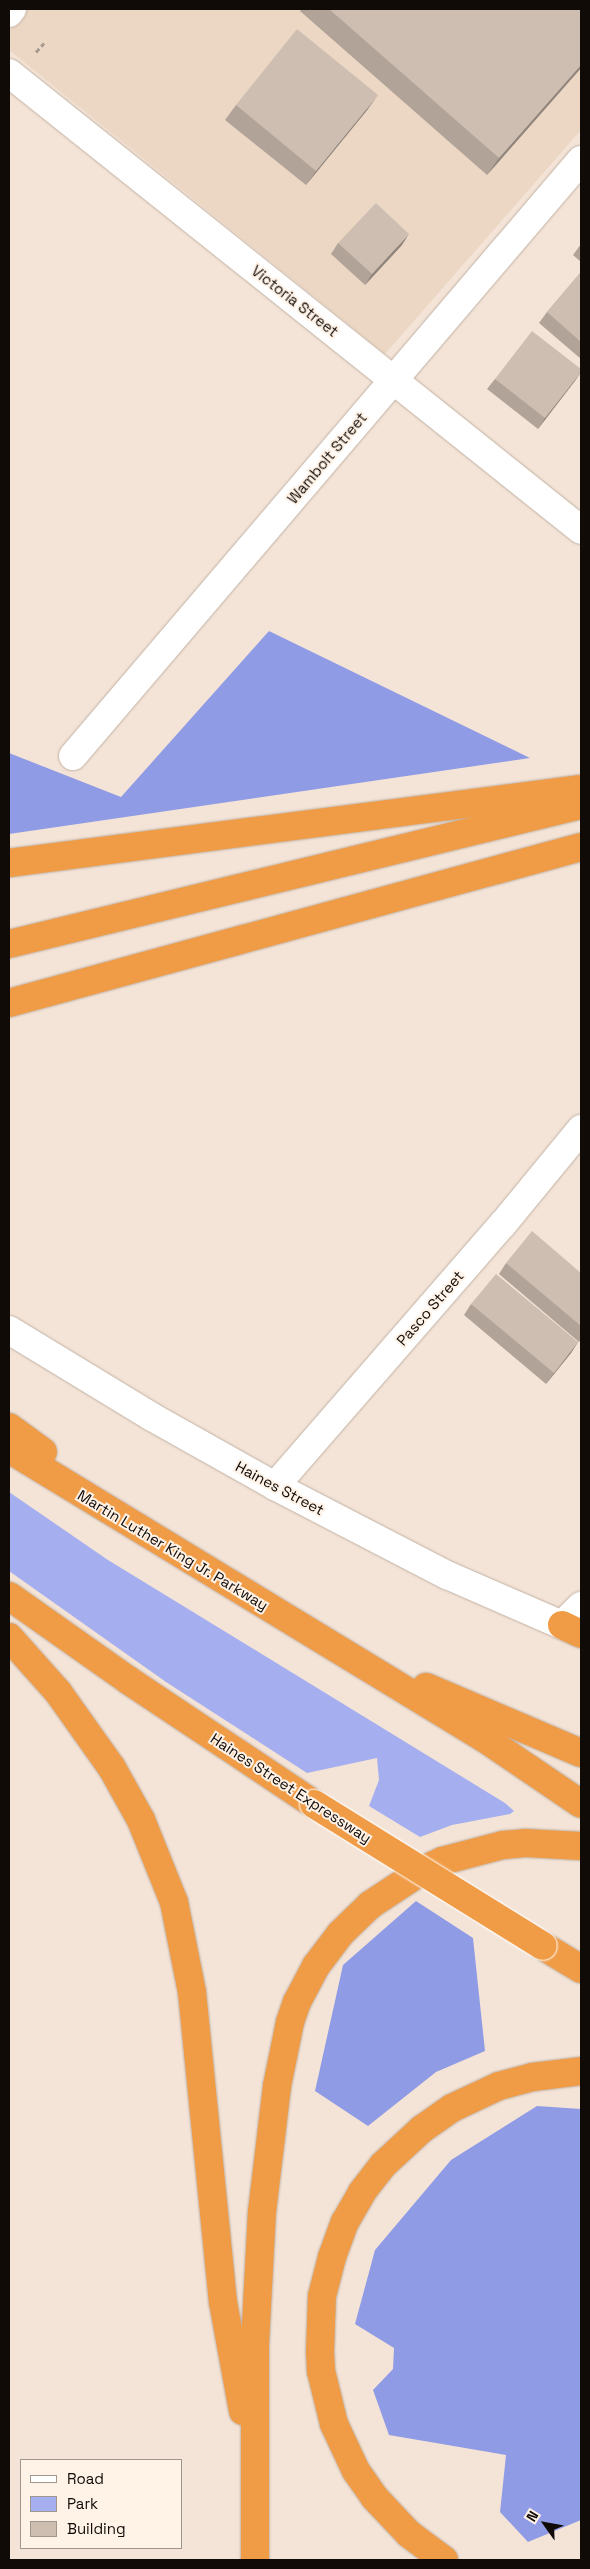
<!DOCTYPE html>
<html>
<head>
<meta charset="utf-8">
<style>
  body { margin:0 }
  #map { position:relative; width:590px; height:2569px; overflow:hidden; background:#f4e4d7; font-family:"Space Grotesk",sans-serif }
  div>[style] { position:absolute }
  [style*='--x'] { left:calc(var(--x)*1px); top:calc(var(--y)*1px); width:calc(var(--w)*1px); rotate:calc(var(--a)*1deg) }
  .built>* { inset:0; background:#ecd7c4 }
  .green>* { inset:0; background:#a5afef }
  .forest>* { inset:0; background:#909be5 }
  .path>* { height:3px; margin-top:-1.5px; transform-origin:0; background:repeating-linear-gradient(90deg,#a79a90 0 5px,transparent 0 7.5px) }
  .roads { filter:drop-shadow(0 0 1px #c1b2a5) drop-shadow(0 0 1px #c1b2a5) }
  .minor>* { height:28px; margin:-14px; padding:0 14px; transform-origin:14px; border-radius:14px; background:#fff }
  .tertiary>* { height:28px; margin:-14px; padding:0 14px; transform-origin:14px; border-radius:14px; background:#fff }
  .motorway>* { height:28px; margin:-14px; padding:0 14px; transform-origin:14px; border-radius:14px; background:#f09c47 }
  .bridges { filter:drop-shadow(0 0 1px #fff) drop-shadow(0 0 1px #fff) }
  .motorway-bridge>* { height:28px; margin:-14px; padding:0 14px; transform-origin:14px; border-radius:14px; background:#f09c47 }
  .wall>* { inset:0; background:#b1a398 }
  .shaded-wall>* { inset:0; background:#90857c }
  .building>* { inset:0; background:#cebeb1 }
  span { translate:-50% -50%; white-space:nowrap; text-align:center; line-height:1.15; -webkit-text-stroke:4px #fff2e7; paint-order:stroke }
  .street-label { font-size:15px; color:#100b07 }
  .frame { position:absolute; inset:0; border:10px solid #100b07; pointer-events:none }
  .legend { position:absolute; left:20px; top:2459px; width:162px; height:90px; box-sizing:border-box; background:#fff2e7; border:1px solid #9f968d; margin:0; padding:6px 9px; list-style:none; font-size:15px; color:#100b07 }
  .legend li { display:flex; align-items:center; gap:10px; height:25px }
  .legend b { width:25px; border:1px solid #9f968d }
  .north { position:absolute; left:520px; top:2499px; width:50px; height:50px; -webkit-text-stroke:4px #fff2e7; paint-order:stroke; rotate:302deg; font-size:14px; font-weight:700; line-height:20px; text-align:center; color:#100b07 }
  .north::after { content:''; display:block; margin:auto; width:18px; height:22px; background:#100b07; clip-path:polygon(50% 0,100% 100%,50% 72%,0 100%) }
</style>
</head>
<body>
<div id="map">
  <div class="built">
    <div style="clip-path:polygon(9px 9px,581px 9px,581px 130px,385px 354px,9px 50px)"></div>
  </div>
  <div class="green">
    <div style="clip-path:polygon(9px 1492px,108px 1560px,505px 1803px,514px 1811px,510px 1814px,452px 1825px,420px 1837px,369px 1806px,379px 1780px,377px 1758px,307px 1773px,166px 1682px,9px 1571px)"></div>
  </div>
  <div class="forest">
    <div style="clip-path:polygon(269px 631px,530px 758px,9px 834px,9px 753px,121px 797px)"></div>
    <div style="clip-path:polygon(416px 1901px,473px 1938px,485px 2051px,436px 2072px,368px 2126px,315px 2091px,343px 1965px)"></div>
    <div style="clip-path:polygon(537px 2106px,581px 2109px,581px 2520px,528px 2542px,500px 2512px,506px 2455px,389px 2435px,373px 2390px,393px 2369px,394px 2348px,355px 2324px,375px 2250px,451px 2160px)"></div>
  </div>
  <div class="path">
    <div style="--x:36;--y:52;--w:12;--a:-48"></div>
  </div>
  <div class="roads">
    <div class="minor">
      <div style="--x:9;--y:13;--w:5;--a:-53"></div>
      <div style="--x:9;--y:73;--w:732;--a:38.62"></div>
      <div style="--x:73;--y:756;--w:783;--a:-49.56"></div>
      <div style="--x:275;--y:1486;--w:347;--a:-49"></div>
      <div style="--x:503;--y:1224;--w:123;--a:-50.6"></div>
      <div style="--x:562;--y:1625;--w:27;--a:-45"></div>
    </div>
    <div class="tertiary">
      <div style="--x:9;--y:1330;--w:167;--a:31.3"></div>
      <div style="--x:152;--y:1417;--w:141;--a:29.3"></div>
      <div style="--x:275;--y:1486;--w:194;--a:27.4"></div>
      <div style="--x:447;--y:1575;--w:125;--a:23.5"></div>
    </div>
    <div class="motorway">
      <div style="--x:9;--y:863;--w:577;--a:-7.37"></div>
      <div style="--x:9;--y:944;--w:589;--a:-13.66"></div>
      <div style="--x:9;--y:1003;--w:593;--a:-15.26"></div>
      <div style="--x:9;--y:1427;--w:42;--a:36.3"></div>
      <div style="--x:9;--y:1449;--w:556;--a:31.32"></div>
      <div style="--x:484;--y:1738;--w:117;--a:34.2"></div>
      <div style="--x:9;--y:1596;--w:146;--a:35.2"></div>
      <div style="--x:128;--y:1680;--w:224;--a:33.7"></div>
      <div style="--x:562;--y:1625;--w:21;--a:25"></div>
      <div style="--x:9;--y:1637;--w:74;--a:48.3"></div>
      <div style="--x:58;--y:1692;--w:93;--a:54.6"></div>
      <div style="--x:112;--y:1768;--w:60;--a:60.9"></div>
      <div style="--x:141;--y:1820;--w:88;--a:68.1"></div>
      <div style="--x:174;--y:1902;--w:92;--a:78.7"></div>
      <div style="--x:192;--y:1992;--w:312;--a:84.3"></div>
      <div style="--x:223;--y:2302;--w:111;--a:79.6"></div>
      <div style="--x:426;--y:1687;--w:168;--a:23.1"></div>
      <div style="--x:543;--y:1946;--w:44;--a:31.2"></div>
      <div style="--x:255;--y:2560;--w:216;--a:-90"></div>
      <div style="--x:255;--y:2344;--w:132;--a:-87"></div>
      <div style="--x:262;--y:2212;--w:127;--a:-83.2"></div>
      <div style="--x:277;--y:2086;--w:65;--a:-78.5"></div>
      <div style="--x:290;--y:2022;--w:21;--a:-71"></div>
      <div style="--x:297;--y:2002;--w:41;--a:-62.2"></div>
      <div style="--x:316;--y:1966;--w:40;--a:-53"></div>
      <div style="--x:340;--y:1934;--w:42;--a:-44"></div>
      <div style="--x:370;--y:1905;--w:64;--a:-33.4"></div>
      <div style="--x:423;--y:1870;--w:21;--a:-25"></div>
      <div style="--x:442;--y:1861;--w:63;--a:-14.7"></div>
      <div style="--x:503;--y:1845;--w:22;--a:-5"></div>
      <div style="--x:525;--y:1843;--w:56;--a:3.1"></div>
      <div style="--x:444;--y:2560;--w:44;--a:-143.4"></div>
      <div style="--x:409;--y:2534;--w:50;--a:-133.4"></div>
      <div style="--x:375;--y:2498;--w:33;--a:-125"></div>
      <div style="--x:356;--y:2471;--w:52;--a:-115.1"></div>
      <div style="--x:334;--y:2424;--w:55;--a:-103.8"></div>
      <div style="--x:321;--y:2371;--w:19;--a:-93"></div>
      <div style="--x:320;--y:2352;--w:56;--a:-88"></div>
      <div style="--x:322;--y:2296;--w:40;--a:-75.6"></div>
      <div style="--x:332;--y:2257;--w:37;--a:-70"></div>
      <div style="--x:345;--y:2222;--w:34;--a:-60"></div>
      <div style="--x:362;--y:2192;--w:34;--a:-52"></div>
      <div style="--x:383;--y:2165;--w:53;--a:-42.7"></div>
      <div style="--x:422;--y:2129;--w:37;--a:-35"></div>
      <div style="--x:452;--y:2108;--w:52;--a:-25.1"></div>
      <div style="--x:499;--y:2086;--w:35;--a:-15"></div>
      <div style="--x:533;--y:2077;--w:48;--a:-7.1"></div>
    </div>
  </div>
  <div class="bridges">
    <div class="motorway-bridge">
      <div style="--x:314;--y:1804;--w:269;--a:31.8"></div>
    </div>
  </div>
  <div class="wall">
    <div style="clip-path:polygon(302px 9px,581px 9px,581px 68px,487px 175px,300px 11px)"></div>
    <div style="clip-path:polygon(236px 105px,368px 109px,306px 185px,225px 120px)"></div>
    <div style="clip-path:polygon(338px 243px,402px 245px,365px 285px,331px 254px)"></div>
    <div style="clip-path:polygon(581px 244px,581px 262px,573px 255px)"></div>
    <div style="clip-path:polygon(581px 272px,581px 359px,539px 323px,547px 312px)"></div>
    <div style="clip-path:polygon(581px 372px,538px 429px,487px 389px,495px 379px)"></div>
    <div style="clip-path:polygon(506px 1263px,581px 1273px,581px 1339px,579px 1342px,499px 1274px)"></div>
    <div style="clip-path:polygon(471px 1304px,578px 1342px,571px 1353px,546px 1384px,464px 1315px)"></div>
  </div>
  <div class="shaded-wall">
    <div style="clip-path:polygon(581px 65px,581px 68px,487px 175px,499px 158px)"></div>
    <div style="clip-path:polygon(378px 95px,368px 109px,306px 185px,316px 171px)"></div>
    <div style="clip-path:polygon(409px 234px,402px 245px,365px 285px,372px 274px)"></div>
    <div style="clip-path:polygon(581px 372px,575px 381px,538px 429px,545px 418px)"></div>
    <div style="clip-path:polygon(578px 1342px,571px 1353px,546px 1384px,554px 1373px)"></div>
  </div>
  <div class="building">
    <div style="clip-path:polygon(329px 9px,581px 9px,581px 65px,499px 158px)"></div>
    <div style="clip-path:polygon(297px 29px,378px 95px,316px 171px,236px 105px)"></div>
    <div style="clip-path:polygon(376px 203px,409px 234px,372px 274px,338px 243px)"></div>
    <div style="clip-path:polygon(581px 272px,581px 342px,547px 312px)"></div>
    <div style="clip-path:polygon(532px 331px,581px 369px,581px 372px,545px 418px,495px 379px)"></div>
    <div style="clip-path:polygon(532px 1231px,581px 1273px,581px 1326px,506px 1263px)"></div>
    <div style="clip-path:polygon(496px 1274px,578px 1342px,554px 1373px,471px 1304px)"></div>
  </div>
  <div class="street-label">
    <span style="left:295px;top:301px;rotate:38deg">Victoria Street</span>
    <span style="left:327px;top:458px;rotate:-50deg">Wambolt Street</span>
    <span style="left:430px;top:1308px;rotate:-49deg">Pasco Street</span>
    <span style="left:280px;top:1488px;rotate:28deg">Haines Street</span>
    <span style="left:173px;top:1550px;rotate:31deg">Martin Luther King Jr. Parkway</span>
    <span style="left:291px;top:1788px;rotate:33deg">Haines Street Expressway</span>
  </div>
  <div class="frame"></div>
  <ul class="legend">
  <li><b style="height:6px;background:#fff"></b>Road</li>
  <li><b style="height:14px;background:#a5afef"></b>Park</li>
  <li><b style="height:14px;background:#cebeb1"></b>Building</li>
  </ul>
  <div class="north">N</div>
</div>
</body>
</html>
